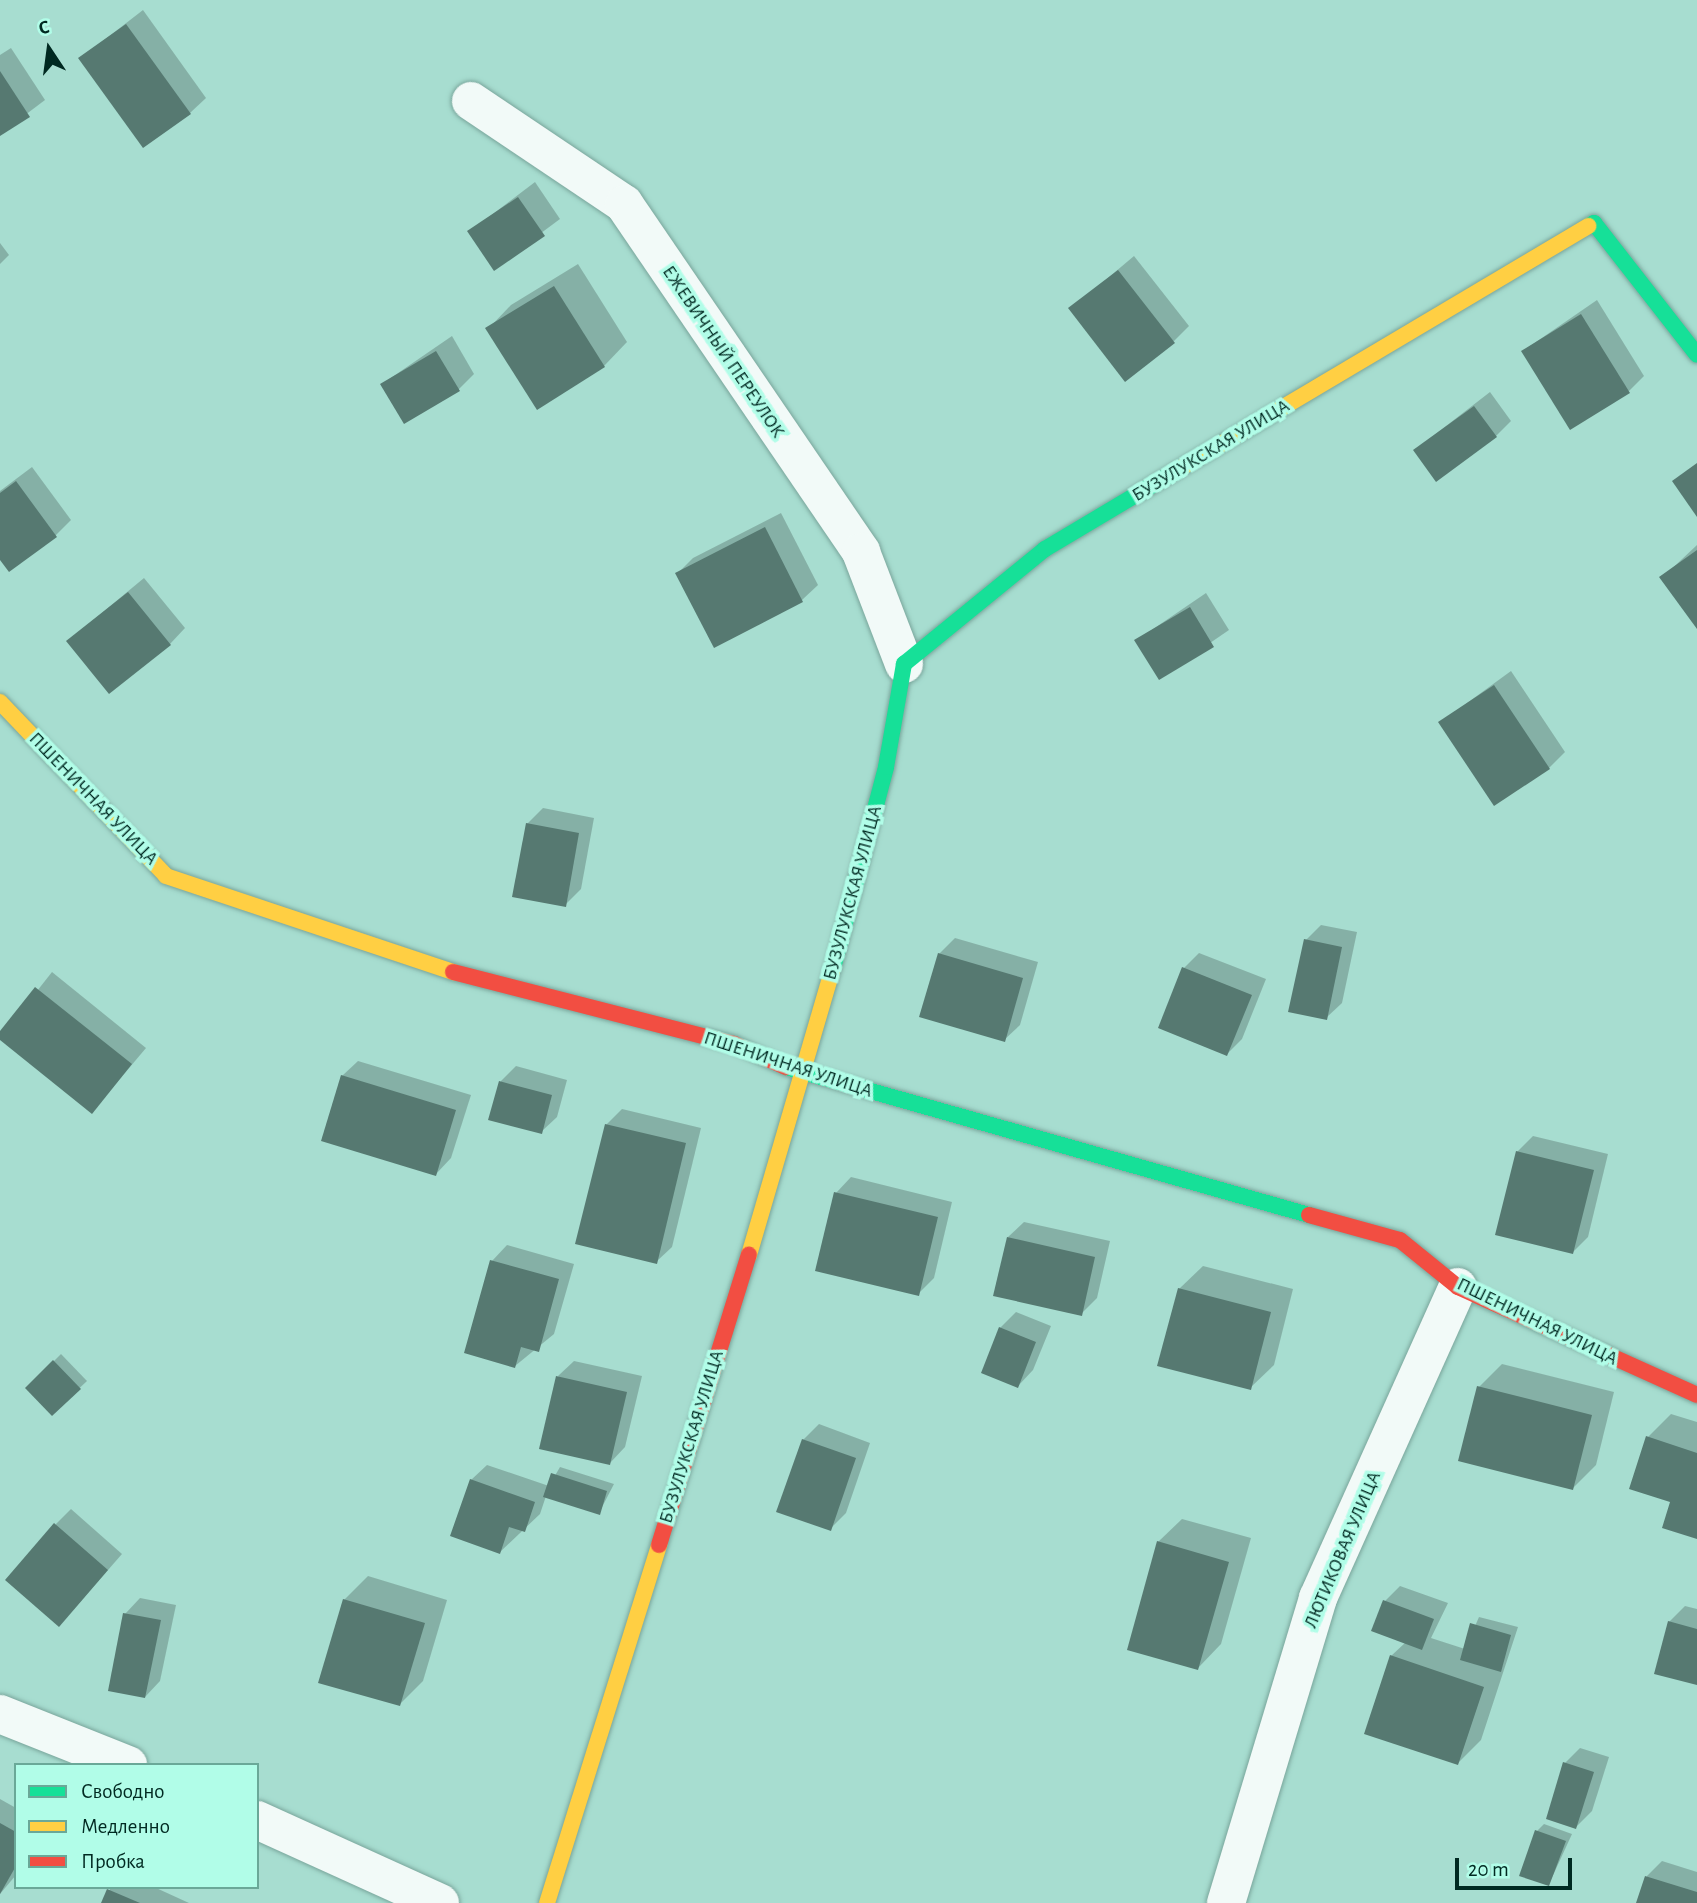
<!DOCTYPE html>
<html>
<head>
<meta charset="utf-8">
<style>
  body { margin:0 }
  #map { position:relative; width:1697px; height:1903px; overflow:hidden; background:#a7ddd0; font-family:"Alegreya Sans",sans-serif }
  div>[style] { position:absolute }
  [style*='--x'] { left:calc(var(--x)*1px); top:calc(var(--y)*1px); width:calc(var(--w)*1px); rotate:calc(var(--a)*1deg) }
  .shadow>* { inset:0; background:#0003 }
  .building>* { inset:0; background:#567971 }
  .roads { filter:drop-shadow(0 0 2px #79a59b) drop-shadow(0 0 2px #79a59b) }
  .street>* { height:38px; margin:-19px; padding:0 19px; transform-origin:19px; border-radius:19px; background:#f2faf8 }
  .fast>* { height:16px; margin:-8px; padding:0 8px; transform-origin:8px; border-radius:8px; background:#16e098 }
  .slow>* { height:16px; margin:-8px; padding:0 8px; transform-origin:8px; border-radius:8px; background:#ffcf43 }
  .jam>* { height:16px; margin:-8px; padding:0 8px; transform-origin:8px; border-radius:8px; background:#f24e42 }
  span { translate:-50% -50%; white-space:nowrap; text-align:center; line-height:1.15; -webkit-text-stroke:7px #b1fde8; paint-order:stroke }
  .street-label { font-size:19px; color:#002921 }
  .legend { position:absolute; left:14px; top:1763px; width:245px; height:126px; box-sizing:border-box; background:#b1fde8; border:2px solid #6aa898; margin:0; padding:9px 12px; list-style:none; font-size:21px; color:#002921 }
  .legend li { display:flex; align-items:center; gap:14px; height:35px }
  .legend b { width:35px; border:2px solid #6aa898 }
  .north { position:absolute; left:14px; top:14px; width:70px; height:70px; -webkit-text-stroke:5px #b1fde8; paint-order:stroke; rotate:347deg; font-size:19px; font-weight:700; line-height:28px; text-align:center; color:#002921 }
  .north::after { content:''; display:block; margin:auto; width:24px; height:32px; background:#002921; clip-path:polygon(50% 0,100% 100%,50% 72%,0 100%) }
  .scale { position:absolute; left:1455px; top:1858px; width:117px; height:32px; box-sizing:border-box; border:4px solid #002921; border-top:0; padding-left:9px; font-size:21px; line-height:24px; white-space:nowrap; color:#002921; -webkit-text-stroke:5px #b1fde8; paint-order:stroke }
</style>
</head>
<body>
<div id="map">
  <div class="shadow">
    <div style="clip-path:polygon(143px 10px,206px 98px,190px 113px,81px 58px)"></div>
    <div style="clip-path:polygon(11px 48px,45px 100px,0 134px,0 55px)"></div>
    <div style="clip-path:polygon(535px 182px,560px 219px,494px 268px,469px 232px)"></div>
    <div style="clip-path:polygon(0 243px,9px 255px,0 264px)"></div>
    <div style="clip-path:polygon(1134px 256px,1189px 326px,1174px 341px,1071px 309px)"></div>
    <div style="clip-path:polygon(578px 264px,627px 342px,604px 366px,488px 329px,511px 305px)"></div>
    <div style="clip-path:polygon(1597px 300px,1644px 376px,1629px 391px,1523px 351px)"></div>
    <div style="clip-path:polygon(452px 336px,474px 374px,458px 390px,382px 384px)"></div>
    <div style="clip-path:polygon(1490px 392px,1511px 421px,1496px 436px,1415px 450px)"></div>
    <div style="clip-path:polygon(32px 467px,71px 520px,56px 535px,0 557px,0 491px)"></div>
    <div style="clip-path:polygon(781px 513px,818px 585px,802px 600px,715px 646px,677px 574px,693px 558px)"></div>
    <div style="clip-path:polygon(1697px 545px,1697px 626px,1662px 578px)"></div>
    <div style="clip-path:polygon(144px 578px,185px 628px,170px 644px,68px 641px)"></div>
    <div style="clip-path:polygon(1206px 593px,1229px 630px,1159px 678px,1137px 640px)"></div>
    <div style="clip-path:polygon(1511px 671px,1565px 752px,1549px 768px,1441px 722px)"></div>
    <div style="clip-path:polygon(543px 808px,594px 818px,581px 889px,565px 905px,527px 824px)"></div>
    <div style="clip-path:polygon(1321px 925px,1357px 932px,1342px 1003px,1326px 1018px,1306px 940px)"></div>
    <div style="clip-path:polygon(955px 938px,1038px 962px,1020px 1025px,1004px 1040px,939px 954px)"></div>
    <div style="clip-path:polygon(1199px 953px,1266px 979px,1242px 1039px,1227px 1054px,1184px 968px)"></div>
    <div style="clip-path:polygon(52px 972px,146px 1048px,92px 1112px,0 1038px)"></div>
    <div style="clip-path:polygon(358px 1061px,471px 1095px,451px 1158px,436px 1174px,342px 1076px)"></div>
    <div style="clip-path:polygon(516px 1066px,567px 1080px,557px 1117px,541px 1132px,490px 1118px,501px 1081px)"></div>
    <div style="clip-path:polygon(622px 1109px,701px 1128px,672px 1247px,656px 1262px,606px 1125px)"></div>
    <div style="clip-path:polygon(1533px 1136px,1608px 1154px,1588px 1237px,1573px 1252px,1517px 1152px)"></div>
    <div style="clip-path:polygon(851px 1177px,952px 1202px,934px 1278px,918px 1294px,836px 1193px)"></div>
    <div style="clip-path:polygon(1024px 1222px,1110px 1241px,1097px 1298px,1081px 1314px,1008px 1237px)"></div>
    <div style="clip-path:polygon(507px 1245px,574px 1264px,554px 1334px,515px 1366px,492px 1261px)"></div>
    <div style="clip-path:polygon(1203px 1266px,1293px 1289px,1274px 1365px,1250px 1388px,1179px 1289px)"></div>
    <div style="clip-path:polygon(1016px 1312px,1051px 1326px,1033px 1370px,1018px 1386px,1000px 1328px)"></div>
    <div style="clip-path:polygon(61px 1354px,87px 1381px,52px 1414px,27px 1388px)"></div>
    <div style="clip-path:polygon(574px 1361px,642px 1376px,625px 1447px,610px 1463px,558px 1376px)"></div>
    <div style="clip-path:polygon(1502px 1364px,1614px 1392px,1596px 1465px,1573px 1488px,1479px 1387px)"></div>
    <div style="clip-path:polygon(1671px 1414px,1697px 1422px,1697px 1537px,1672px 1501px,1648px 1437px)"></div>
    <div style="clip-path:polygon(819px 1424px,870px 1443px,846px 1513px,830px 1529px,803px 1440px)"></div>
    <div style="clip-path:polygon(487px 1465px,549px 1486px,560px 1467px,614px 1484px,599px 1513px,546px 1496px,540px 1514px,500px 1552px,471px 1480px)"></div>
    <div style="clip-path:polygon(71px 1509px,122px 1554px,74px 1609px,56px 1524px)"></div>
    <div style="clip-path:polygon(1182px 1519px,1251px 1538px,1221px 1644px,1198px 1668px,1158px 1542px)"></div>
    <div style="clip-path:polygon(368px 1576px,447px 1600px,423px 1681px,400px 1704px,344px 1600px)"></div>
    <div style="clip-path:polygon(1400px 1586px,1448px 1603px,1431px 1638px,1465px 1649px,1479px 1617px,1518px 1627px,1481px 1740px,1458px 1763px,1391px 1656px,1406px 1642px,1385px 1601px)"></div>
    <div style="clip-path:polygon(140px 1598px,176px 1605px,160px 1681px,145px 1697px,125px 1614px)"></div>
    <div style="clip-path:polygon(1685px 1606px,1697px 1609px,1697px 1682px,1669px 1622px)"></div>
    <div style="clip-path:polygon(1580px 1748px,1609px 1757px,1592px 1811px,1576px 1827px,1565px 1763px)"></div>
    <div style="clip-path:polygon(0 1799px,16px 1808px,16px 1875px,0 1894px)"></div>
    <div style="clip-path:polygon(1544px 1824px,1572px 1834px,1549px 1884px,1537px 1831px)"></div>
    <div style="clip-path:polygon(1662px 1861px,1697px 1872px,1697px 1903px,1638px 1903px,1647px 1876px)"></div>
    <div style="clip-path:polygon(154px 1887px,189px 1903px,103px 1903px,111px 1887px)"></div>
  </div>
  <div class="building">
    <div style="clip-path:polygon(126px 24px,191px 114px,143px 148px,78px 58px)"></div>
    <div style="clip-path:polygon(0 71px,30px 117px,0 136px)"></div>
    <div style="clip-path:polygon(518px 197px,545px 236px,494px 271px,467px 231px)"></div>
    <div style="clip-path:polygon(1118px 270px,1175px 343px,1125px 382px,1068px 308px)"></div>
    <div style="clip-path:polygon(554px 286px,605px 367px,537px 410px,485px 328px)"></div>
    <div style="clip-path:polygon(1581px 314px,1630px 393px,1570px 430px,1521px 351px)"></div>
    <div style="clip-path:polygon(436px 351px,460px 391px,404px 424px,380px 384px)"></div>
    <div style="clip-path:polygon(1474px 406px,1497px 437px,1436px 482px,1413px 450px)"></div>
    <div style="clip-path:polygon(1697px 463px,1697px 517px,1672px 481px)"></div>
    <div style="clip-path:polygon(16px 481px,57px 537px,9px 572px,0 560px,0 493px)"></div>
    <div style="clip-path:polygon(765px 527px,803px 602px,714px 648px,675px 573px)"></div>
    <div style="clip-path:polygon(1697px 550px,1697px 629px,1659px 577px)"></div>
    <div style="clip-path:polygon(128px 592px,171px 645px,109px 694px,66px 641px)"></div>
    <div style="clip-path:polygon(1190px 607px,1214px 647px,1159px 680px,1134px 640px)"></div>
    <div style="clip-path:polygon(1494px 685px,1550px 769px,1494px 806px,1438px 722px)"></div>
    <div style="clip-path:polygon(526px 823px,579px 833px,566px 907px,512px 897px)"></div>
    <div style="clip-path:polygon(1304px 939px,1342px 947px,1327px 1020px,1288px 1012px)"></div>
    <div style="clip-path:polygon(938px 953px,1023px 978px,1005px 1042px,919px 1017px)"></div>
    <div style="clip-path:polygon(1182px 967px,1252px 995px,1227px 1056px,1158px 1028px)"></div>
    <div style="clip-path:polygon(35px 987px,132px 1064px,92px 1114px,0 1040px,0 1031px)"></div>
    <div style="clip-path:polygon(341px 1075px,456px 1110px,436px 1176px,321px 1141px)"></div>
    <div style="clip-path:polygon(499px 1081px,552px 1095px,542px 1134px,488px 1120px)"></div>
    <div style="clip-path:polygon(605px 1124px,686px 1143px,657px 1264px,575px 1244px)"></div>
    <div style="clip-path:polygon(1516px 1151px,1594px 1170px,1573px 1254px,1495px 1235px)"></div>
    <div style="clip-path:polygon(834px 1192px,938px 1217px,919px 1296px,815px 1271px)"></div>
    <div style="clip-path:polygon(1007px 1237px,1095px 1257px,1082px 1316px,993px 1296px)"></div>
    <div style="clip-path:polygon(490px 1260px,559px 1279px,539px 1352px,521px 1347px,515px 1368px,464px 1353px)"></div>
    <div style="clip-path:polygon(1178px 1288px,1271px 1312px,1251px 1390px,1157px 1366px)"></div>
    <div style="clip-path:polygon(999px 1327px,1036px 1342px,1018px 1388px,981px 1373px)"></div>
    <div style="clip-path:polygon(53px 1360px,81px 1389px,52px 1416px,25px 1388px)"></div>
    <div style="clip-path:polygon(556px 1376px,627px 1392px,610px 1465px,539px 1449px)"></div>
    <div style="clip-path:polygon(1477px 1386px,1592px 1415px,1573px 1490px,1458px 1461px)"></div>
    <div style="clip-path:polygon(1646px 1436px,1697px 1453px,1697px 1539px,1662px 1528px,1670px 1502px,1629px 1489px)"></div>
    <div style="clip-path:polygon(802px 1439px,856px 1458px,831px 1531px,776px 1512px)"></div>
    <div style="clip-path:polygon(551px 1473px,607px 1491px,600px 1515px,543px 1497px)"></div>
    <div style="clip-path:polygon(470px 1479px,535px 1502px,525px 1532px,509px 1527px,500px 1554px,450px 1536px)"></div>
    <div style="clip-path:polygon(54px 1523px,108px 1570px,59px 1627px,5px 1580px)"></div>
    <div style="clip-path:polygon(1157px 1541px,1229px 1562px,1198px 1670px,1127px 1650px)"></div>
    <div style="clip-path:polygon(343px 1599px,425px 1623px,400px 1706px,318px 1683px)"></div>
    <div style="clip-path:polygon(1383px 1600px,1434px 1619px,1422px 1650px,1371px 1631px)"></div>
    <div style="clip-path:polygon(123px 1613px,161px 1620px,145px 1698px,108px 1691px)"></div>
    <div style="clip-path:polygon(1668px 1621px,1697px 1629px,1697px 1685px,1654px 1674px)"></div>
    <div style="clip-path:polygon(1470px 1623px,1511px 1635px,1501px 1672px,1460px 1660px)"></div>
    <div style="clip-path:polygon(1390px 1655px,1484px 1687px,1458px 1765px,1364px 1734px)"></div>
    <div style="clip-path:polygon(1563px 1762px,1594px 1772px,1576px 1829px,1546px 1819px)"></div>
    <div style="clip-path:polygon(0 1823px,16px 1832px,16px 1866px,0 1894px)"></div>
    <div style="clip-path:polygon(1535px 1830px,1566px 1841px,1549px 1886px,1519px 1876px)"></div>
    <div style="clip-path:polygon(1645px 1876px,1697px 1892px,1697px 1903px,1636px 1903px)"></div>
    <div style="clip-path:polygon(107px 1889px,140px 1903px,101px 1903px)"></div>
  </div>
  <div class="roads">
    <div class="street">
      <div style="--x:471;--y:101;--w:184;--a:33.9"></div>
      <div style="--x:624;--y:204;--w:421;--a:55.7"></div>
      <div style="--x:861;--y:552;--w:120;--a:69"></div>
      <div style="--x:0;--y:1714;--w:138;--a:21.7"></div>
      <div style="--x:257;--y:1820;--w:201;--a:24.4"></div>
      <div style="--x:1226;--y:1903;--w:319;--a:-73.2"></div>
      <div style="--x:1318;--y:1598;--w:341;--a:-65.8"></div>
    </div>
    <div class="fast">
      <div style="--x:1589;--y:226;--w:6;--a:-31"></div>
      <div style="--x:1594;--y:223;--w:167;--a:52"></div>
      <div style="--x:833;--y:968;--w:208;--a:-75.2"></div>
      <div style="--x:886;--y:767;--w:105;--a:-80.1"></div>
      <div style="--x:904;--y:664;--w:182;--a:-39.2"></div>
      <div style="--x:1045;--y:549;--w:150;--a:-30.8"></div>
      <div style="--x:786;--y:1067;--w:544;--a:15.8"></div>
    </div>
    <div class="slow">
      <div style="--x:1174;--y:472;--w:482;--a:-30.7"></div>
      <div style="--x:0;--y:702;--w:240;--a:46.3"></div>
      <div style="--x:166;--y:876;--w:303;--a:18.5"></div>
      <div style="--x:749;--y:1255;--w:299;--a:-73.7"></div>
      <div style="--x:547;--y:1903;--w:375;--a:-72.6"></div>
    </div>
    <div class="jam">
      <div style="--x:453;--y:972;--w:290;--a:14.4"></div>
      <div style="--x:734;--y:1044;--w:57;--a:23.9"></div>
      <div style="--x:1309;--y:1215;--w:94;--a:15.4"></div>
      <div style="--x:1400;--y:1240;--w:75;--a:39"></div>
      <div style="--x:1458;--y:1287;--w:262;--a:24.3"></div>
      <div style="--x:659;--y:1545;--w:304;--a:-72.8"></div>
    </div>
  </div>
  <div class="street-label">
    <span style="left:723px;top:352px;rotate:56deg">ЕЖЕВИЧНЫЙ ПЕРЕУЛОК</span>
    <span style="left:1211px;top:451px;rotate:-31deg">БУЗУЛУКСКАЯ УЛИЦА</span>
    <span style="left:93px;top:799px;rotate:46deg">ПШЕНИЧНАЯ УЛИЦА</span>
    <span style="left:853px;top:893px;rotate:-75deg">БУЗУЛУКСКАЯ УЛИЦА</span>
    <span style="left:788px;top:1065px;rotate:18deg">ПШЕНИЧНАЯ УЛИЦА</span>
    <span style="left:1537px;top:1322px;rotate:26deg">ПШЕНИЧНАЯ УЛИЦА</span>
    <span style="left:692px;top:1437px;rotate:-73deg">БУЗУЛУКСКАЯ УЛИЦА</span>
    <span style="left:1343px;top:1550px;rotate:-67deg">ЛЮТИКОВАЯ УЛИЦА</span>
  </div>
  <ul class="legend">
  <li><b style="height:9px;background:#16e098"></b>Свободно</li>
  <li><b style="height:9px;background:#ffcf43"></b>Медленно</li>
  <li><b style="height:9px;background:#f24e42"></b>Пробка</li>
  </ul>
  <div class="north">С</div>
  <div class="scale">20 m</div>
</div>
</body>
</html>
